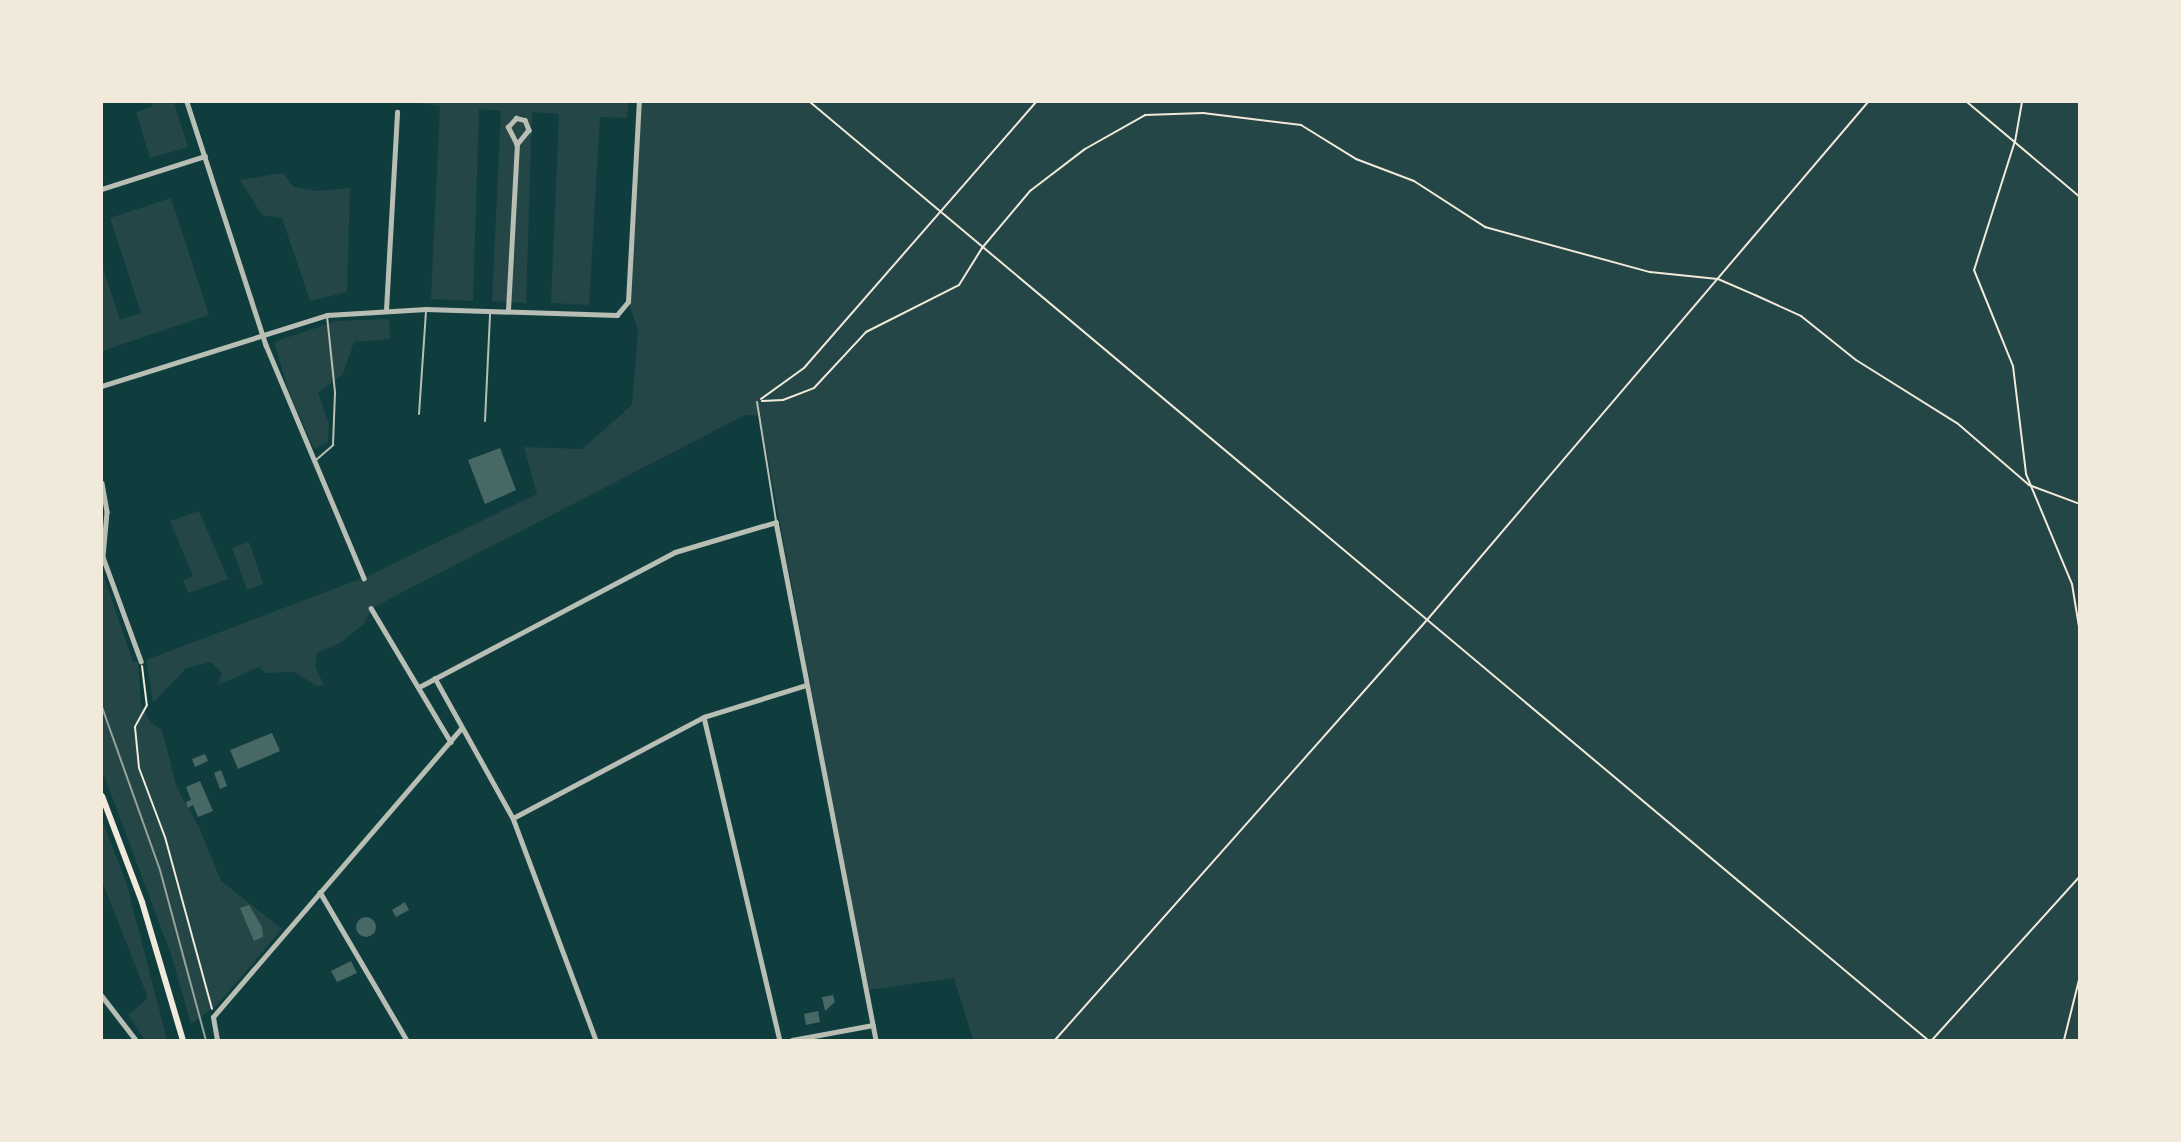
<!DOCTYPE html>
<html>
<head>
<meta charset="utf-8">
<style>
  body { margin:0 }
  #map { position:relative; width:2181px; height:1142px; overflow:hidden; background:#0f3d3e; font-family:Lato,sans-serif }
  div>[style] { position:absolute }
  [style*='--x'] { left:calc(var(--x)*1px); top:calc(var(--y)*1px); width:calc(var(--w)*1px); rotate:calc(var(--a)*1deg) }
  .green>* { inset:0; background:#244646 }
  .building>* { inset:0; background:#486865 }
  .round { border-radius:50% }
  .path>* { height:2px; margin:-1px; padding:0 1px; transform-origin:1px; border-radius:1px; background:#f1e9da }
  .service>* { height:2px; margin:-1px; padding:0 1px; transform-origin:1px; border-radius:1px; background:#b8beb3 }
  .minor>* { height:4.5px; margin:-2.25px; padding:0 2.25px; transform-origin:2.25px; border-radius:2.25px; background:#b8beb3 }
  .secondary>* { height:6px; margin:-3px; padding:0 3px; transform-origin:3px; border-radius:3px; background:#f1e9da }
  .tram>* { height:2px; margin:-1px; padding:0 1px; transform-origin:1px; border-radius:1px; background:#97a49c }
  span { translate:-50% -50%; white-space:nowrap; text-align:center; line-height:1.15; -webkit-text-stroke:7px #f1e9da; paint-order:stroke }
  .frame { position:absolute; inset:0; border:103px solid #f1e9da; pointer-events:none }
</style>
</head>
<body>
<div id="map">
  <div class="green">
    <div style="clip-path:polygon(151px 102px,174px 102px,188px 147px,150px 158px,136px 112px,152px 107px)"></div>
    <div style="clip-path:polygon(413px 102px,629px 102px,627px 118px,600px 117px,589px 305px,551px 303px,559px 114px,532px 112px,526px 303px,492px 301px,501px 111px,479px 109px,473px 301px,431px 299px,440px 106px)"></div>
    <div style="clip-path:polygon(639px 102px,2079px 102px,2079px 1040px,973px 1040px,954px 978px,868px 990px,760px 416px,745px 415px,372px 608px,364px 624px,340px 643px,317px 653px,315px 667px,324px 685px,317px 686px,294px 672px,265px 673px,259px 667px,218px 685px,222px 673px,211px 662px,186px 668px,153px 703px,146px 660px,368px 576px,537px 494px,524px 447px,582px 449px,632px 405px,638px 330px,628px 301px)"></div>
    <div style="clip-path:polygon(283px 173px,294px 187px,317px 191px,350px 188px,347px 292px,310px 301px,282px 218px,262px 215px,240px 180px)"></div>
    <div style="clip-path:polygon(171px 198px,209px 315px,102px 351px,102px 265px,120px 320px,141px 313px,110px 218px)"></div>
    <div style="clip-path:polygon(389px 319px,390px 339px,354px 342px,343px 374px,318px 393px,329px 424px,328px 442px,314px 449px,289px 392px,274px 342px,337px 321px)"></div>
    <div style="clip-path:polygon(199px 511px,228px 579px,188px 593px,183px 580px,193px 576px,170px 521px)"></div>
    <div style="clip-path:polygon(249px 542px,263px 584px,247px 590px,232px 548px)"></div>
    <div style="clip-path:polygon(102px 571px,133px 662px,138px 661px,141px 704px,151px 723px,162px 730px,177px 788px,199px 827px,221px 881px,282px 929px,217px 1005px,191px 1024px,172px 957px,102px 770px)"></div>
    <div style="clip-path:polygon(102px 820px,127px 885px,167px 1040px,145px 1040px,128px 1015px,148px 998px,102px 881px)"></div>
  </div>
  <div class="building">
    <div style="clip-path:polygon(500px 448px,516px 490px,485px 504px,468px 460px)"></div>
    <div style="clip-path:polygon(272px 733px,280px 751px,238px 769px,230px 750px)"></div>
    <div style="clip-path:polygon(205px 754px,208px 761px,195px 767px,192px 759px)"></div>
    <div style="clip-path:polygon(221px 770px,227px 786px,220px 789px,214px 773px)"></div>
    <div style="clip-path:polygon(200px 781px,213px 811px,198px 817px,193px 805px,188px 808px,186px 802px,191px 800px,186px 787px)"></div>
    <div style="clip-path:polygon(405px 902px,409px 910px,396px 917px,392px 910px)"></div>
    <div style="clip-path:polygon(249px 905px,262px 927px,263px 937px,254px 941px,240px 908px)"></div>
    <div class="round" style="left:356px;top:917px;width:20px;height:20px"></div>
    <div style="clip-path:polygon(351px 961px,357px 973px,337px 982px,331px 971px)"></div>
    <div style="clip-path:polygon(833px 995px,835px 1002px,825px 1011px,822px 997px)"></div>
    <div style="clip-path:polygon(818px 1011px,820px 1022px,806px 1025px,804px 1014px)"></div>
  </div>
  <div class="path">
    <div style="--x:810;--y:102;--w:1459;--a:40"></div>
    <div style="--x:1967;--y:102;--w:148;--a:40.1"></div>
    <div style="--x:2022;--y:102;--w:40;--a:100"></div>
    <div style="--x:2015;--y:141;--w:135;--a:107.6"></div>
    <div style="--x:1974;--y:270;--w:104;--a:67.9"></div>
    <div style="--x:2013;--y:366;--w:109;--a:83.1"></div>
    <div style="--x:2026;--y:474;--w:119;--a:67.3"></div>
    <div style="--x:2072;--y:584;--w:50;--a:80.7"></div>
    <div style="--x:761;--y:399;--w:53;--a:-35.8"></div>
    <div style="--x:804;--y:368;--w:353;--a:-48.9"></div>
    <div style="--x:762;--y:401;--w:21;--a:-3"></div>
    <div style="--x:783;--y:400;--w:33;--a:-21"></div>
    <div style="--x:814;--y:388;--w:76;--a:-47.1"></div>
    <div style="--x:866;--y:332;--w:104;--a:-26.8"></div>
    <div style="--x:959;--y:285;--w:44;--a:-58.1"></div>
    <div style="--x:982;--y:248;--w:75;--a:-49.9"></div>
    <div style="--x:1030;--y:191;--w:69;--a:-37.4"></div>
    <div style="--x:1085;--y:149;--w:69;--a:-29.5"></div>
    <div style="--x:1145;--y:115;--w:58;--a:-2"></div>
    <div style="--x:1203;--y:113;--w:99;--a:7"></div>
    <div style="--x:1301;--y:125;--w:65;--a:31.7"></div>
    <div style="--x:1356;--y:159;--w:62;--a:20.8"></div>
    <div style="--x:1414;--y:181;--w:85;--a:32.9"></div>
    <div style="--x:1485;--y:227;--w:171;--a:15.3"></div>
    <div style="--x:1650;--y:272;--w:68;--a:5.9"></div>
    <div style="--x:1718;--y:279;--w:40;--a:23.4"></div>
    <div style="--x:1755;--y:295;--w:51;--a:24.5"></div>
    <div style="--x:1801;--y:316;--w:70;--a:38.7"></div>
    <div style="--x:1856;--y:360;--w:119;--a:32"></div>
    <div style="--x:1957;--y:423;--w:95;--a:40.7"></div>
    <div style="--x:2029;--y:485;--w:54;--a:20.4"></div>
    <div style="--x:142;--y:666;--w:39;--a:83"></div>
    <div style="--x:147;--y:705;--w:25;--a:119"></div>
    <div style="--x:135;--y:727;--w:41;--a:84.4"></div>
    <div style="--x:139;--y:768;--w:74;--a:69.4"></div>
    <div style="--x:165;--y:837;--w:178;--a:74.7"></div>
    <div style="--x:1055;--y:1040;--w:561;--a:-48.47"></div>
    <div style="--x:1427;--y:620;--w:680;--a:-49.59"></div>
    <div style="--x:1932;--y:1040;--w:221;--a:-47.9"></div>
    <div style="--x:2064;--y:1040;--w:66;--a:-76"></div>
  </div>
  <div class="service">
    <div style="--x:757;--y:402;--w:121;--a:80.9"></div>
    <div style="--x:419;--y:414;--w:104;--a:-86.1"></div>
    <div style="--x:485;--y:421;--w:107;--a:-87.3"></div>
    <div style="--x:316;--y:460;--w:23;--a:-41"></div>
    <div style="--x:333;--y:445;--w:53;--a:-87.8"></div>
    <div style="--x:335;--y:392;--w:76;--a:-96"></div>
  </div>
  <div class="minor">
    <div style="--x:187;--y:102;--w:256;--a:72"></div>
    <div style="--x:266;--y:345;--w:253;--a:67.2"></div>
    <div style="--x:102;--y:189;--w:108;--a:-17.8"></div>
    <div style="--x:386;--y:310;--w:198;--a:-86.8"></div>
    <div style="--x:508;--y:310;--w:165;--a:-86.9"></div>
    <div style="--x:517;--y:145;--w:20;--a:-117"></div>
    <div style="--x:508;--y:127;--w:12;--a:-48"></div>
    <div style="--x:516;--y:118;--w:9;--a:13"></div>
    <div style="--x:525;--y:120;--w:11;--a:68"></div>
    <div style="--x:529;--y:130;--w:19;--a:129"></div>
    <div style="--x:102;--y:386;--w:236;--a:-17.5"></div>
    <div style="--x:327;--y:315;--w:99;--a:-3.5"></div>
    <div style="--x:426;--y:309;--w:191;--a:1.8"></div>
    <div style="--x:617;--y:315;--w:17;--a:-50"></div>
    <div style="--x:628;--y:302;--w:200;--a:-86.9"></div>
    <div style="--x:102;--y:483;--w:29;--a:80"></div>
    <div style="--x:107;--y:512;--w:45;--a:95.1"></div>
    <div style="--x:103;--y:557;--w:111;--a:69.9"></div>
    <div style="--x:371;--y:608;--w:156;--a:59.2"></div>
    <div style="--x:435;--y:678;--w:160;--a:60.9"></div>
    <div style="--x:513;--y:818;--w:237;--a:69.5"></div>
    <div style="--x:419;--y:687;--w:289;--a:-27.8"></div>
    <div style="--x:675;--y:552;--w:105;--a:-16.5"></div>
    <div style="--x:776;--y:522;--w:528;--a:79.07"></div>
    <div style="--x:704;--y:717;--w:332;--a:76.8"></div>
    <div style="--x:513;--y:818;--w:216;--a:-27.9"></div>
    <div style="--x:704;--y:717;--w:107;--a:-17.4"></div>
    <div style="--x:320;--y:892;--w:172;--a:59.6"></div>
    <div style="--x:102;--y:996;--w:56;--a:52.3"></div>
    <div style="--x:217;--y:1040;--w:23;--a:-100"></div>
    <div style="--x:213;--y:1017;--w:380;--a:-49.3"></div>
    <div style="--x:792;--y:1040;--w:82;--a:-10.5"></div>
  </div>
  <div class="secondary">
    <div style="--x:102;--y:796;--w:113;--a:69.3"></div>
    <div style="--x:142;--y:902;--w:144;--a:73.5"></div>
  </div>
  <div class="tram">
    <div style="--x:102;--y:707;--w:173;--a:70.4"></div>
    <div style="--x:160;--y:870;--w:176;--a:74.9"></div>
  </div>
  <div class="frame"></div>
</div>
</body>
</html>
